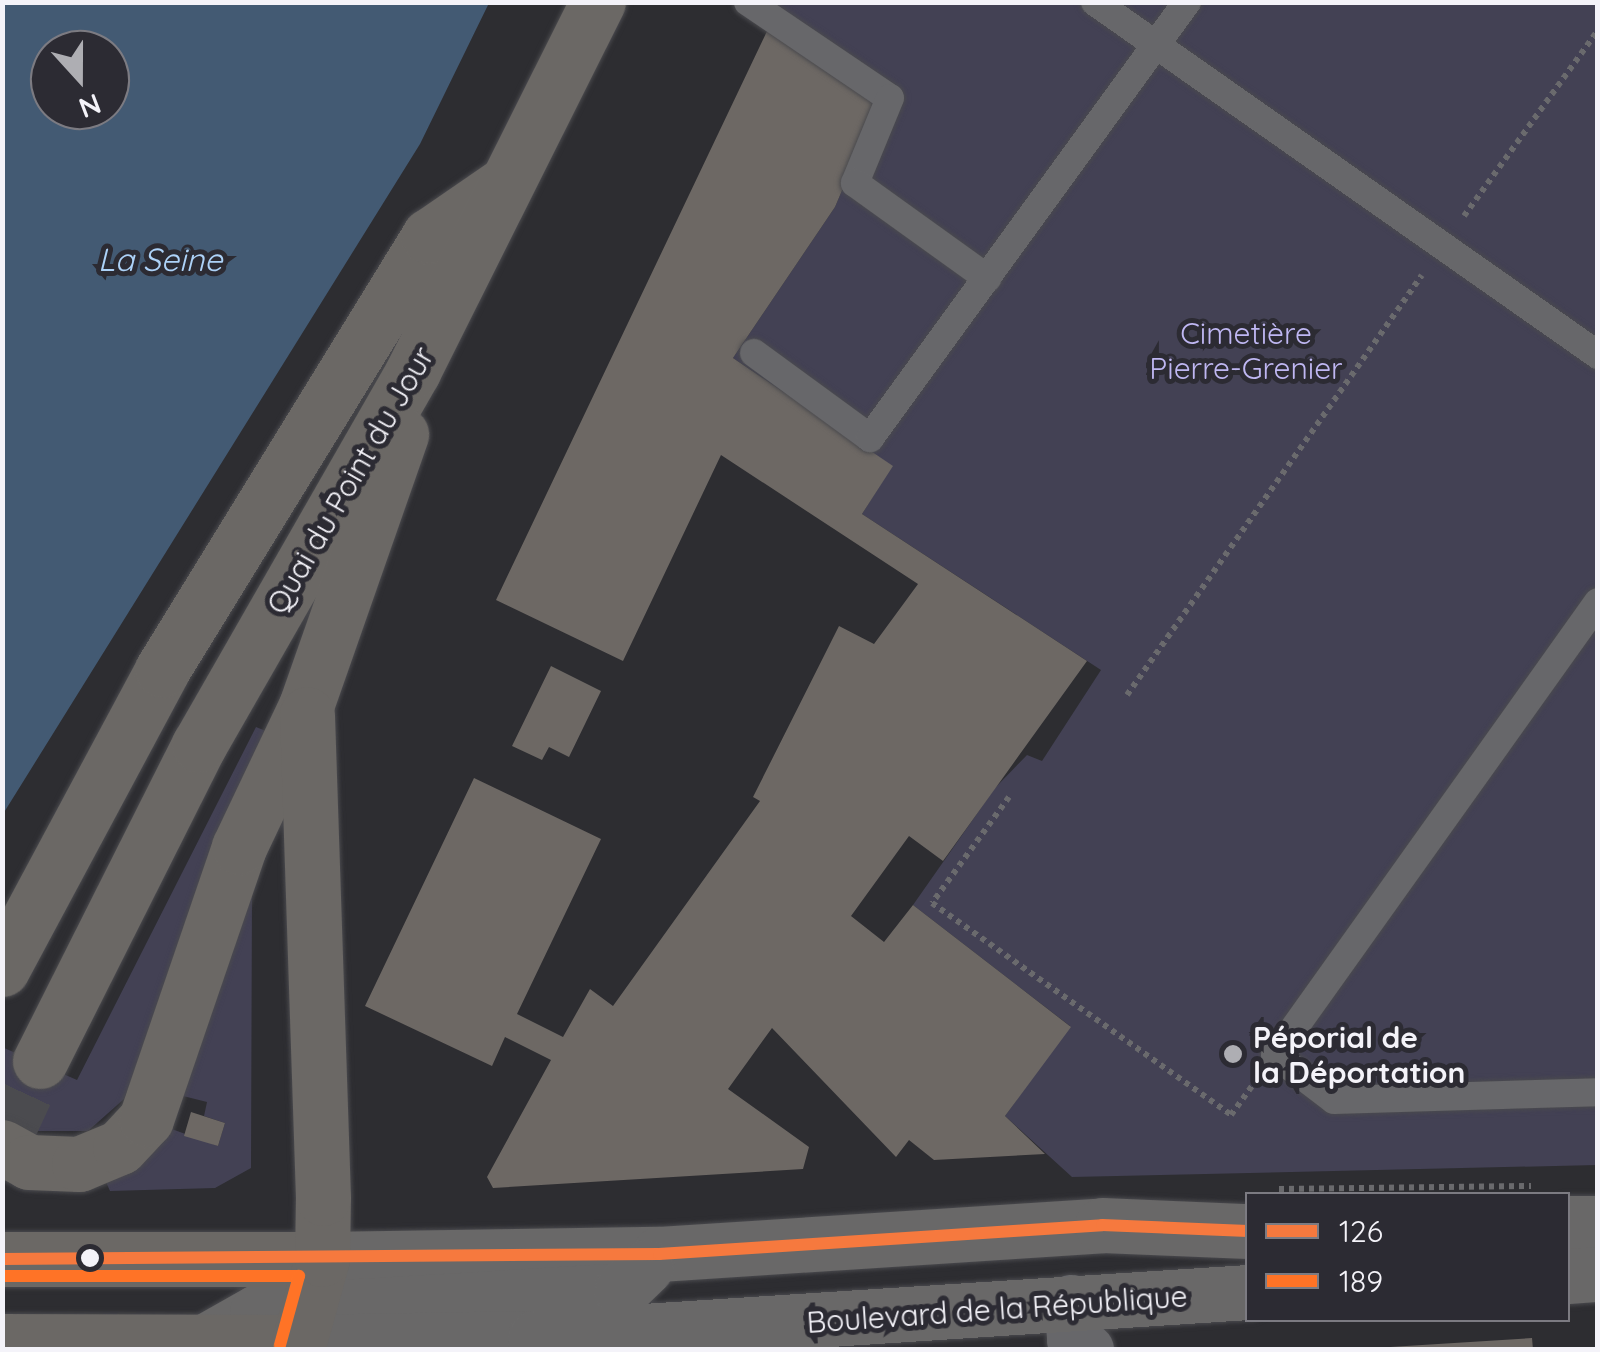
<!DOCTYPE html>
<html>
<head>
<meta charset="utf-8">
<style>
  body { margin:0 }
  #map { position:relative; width:1600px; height:1352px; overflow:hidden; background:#2d2d31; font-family:Quicksand,sans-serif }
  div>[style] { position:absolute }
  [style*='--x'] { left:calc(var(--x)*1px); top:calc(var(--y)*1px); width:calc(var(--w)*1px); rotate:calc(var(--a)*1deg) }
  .green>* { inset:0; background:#434154 }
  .water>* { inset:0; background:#435a73 }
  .building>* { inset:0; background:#6d6864 }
  .primary-tunnel>* { height:55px; margin-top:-27.5px; transform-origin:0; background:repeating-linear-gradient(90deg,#4b4b4f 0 55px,transparent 0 83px) }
  .path>* { height:6px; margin-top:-3px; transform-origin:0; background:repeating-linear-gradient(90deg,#6a6a6d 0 5px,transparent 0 10px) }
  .roads { filter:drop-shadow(0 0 2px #4a4a4e) drop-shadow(0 0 2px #4a4a4e) }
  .lane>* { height:28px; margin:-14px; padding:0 14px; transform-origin:14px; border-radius:14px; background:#67676a }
  .street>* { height:55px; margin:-27.5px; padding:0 27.5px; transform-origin:27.5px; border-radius:27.5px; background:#67676a }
  .secondary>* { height:55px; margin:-27.5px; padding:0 27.5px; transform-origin:27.5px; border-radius:27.5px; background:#696868 }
  .primary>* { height:55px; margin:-27.5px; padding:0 27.5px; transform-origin:27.5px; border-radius:27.5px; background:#6b6865 }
  .bus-1>* { height:12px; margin:-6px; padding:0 6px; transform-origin:6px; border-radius:6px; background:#f6793e }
  .bus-2>* { height:12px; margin:-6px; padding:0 6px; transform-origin:6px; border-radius:6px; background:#ff7326 }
  .dots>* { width:28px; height:28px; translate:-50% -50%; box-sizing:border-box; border:5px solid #2c2b33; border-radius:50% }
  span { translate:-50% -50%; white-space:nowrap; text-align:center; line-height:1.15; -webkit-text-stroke:10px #2c2b33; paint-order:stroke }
  .park-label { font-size:30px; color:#bfb7f2 }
  .street-label { font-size:30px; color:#f4f3f9 }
  .poi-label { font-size:30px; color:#f4f3f9; font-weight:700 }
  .left { translate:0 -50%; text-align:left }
  .water-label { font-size:32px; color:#add2f8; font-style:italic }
  .frame { position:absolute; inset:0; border:5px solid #f4f3f9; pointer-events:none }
  .legend { position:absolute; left:1245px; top:1192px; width:325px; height:130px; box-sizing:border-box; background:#2c2b33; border:2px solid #7c7b82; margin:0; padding:12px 18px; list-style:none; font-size:30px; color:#f4f3f9 }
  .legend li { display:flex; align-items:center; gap:20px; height:50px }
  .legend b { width:50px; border:2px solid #7c7b82 }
  .north { position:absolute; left:30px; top:30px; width:100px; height:100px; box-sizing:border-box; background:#2c2b33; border:2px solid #7c7b82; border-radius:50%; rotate:159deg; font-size:28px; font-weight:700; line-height:40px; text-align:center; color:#f4f3f9 }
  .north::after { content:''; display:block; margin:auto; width:35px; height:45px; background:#aeaeb3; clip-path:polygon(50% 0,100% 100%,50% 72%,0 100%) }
</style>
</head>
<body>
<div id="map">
  <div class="green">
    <div style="clip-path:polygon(732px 3px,1597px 3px,1597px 1165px,1072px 1177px,1005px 1116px,1070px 1026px,913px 905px,995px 788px,1027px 755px,1042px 761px,1101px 670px,862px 514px,892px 466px,733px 358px,835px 207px,880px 101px)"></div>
    <div style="clip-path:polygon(256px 727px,266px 731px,124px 1099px,88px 1131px,30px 1131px,3px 1104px,2px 1047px,77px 1080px)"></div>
    <div style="clip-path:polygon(244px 890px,252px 891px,251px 1168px,215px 1188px,110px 1191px,106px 1182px,169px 1128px,218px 1146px,225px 1123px,204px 1116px,207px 1102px,183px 1096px)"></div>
  </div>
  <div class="water">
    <div style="clip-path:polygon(evenodd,3px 2px,489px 3px,420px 144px,3px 814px,3px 2px,50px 50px,110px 50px,110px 110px,50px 110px,50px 50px)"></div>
  </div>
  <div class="building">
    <div style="clip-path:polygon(769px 27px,880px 101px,835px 207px,733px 358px,893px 466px,862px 514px,1087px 661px,943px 861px,909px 836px,851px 916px,884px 942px,913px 905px,1071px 1027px,1005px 1116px,1045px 1154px,934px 1160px,909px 1140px,896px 1157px,772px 1028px,728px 1089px,809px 1147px,803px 1169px,493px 1188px,487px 1177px,551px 1060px,505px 1037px,492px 1066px,365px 1006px,474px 778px,601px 839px,517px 1014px,563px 1037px,590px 989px,613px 1006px,760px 801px,753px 797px,839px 626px,874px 644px,918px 584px,721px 455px,623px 661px,496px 600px)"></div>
    <div style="clip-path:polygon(551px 666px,601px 691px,569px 757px,549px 747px,542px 760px,512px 746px)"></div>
    <div style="clip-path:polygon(191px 1112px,225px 1123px,218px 1146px,184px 1136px)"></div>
    <div style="clip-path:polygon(1532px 1338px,1533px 1350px,1390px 1350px,1390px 1347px)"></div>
  </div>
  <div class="primary-tunnel">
    <div style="--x:2;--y:1143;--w:90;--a:-65.1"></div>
  </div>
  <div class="path">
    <div style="--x:1464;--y:216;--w:229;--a:-54.2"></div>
    <div style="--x:1127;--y:695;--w:513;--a:-54.92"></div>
    <div style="--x:1009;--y:797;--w:131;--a:126"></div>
    <div style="--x:932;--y:903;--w:367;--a:35.3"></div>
    <div style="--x:1231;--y:1115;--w:41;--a:-54"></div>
    <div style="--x:1279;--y:1189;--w:252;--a:-0.7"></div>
  </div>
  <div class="roads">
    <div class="lane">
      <div style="--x:748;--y:2;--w:171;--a:34.1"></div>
      <div style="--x:890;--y:98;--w:92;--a:112.4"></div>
      <div style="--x:855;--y:183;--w:163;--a:35.7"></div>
      <div style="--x:1095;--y:2;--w:615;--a:35.06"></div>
      <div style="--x:754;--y:353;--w:144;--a:36.2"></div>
      <div style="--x:870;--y:438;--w:539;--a:-53.98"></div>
      <div style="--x:1598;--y:602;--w:556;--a:125.49"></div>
      <div style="--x:1275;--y:1055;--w:74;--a:37.3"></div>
      <div style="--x:1334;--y:1100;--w:264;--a:-1.7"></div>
    </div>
    <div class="street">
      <div style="--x:1071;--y:1302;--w:38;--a:85"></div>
      <div style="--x:1074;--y:1340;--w:16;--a:40"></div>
    </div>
    <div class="secondary">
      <div style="--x:1568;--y:1223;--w:30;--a:0"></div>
      <div style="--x:322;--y:1259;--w:337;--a:-0.9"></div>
      <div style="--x:659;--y:1254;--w:444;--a:-3.7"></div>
      <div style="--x:1102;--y:1225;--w:146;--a:2.4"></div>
      <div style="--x:1568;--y:1276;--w:30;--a:-4"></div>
      <div style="--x:206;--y:1341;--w:59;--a:-29.6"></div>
      <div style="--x:257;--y:1312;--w:366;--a:-3.4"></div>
      <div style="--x:622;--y:1290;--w:33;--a:-44"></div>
      <div style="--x:299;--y:1342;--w:236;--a:-1"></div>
      <div style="--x:535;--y:1338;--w:714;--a:-3.69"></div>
    </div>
    <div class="primary">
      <div style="--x:2;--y:969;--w:339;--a:-61.8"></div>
      <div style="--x:162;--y:670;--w:510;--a:-58.4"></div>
      <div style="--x:429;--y:236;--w:93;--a:-34.5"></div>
      <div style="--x:40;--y:1061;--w:354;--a:-63.3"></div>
      <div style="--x:199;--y:745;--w:431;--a:-60.2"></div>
      <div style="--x:413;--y:371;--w:413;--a:-63.4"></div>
      <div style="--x:2;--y:1147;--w:31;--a:29"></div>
      <div style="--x:29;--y:1162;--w:50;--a:2.3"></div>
      <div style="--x:79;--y:1164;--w:44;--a:-22.5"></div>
      <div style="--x:120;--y:1147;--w:38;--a:-47"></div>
      <div style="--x:146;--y:1119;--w:287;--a:-71.1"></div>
      <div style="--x:239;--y:847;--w:156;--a:-64.6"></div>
      <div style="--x:306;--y:706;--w:288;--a:-70.7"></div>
      <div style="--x:2;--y:1259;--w:320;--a:0"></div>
      <div style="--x:2;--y:1341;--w:297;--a:0.2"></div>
      <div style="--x:299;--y:1342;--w:86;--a:-74.5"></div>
      <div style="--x:322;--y:1259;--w:61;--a:-89.1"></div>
      <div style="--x:323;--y:1198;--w:484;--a:-91.9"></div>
    </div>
  </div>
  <div class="bus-1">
    <div style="--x:2;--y:1259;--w:657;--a:-0.44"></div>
    <div style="--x:659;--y:1254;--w:444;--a:-3.7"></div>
    <div style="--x:1102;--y:1225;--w:146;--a:2.4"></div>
  </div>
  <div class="bus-2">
    <div style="--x:2;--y:1276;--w:297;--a:0"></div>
    <div style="--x:299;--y:1276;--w:72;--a:105.4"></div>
  </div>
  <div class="dots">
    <div style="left:1233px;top:1054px;background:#aeaeb3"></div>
    <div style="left:90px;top:1258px;background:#f4f3f9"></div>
  </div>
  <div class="park-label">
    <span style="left:1246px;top:350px">Cimetière<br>Pierre-Grenier</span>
  </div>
  <div class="street-label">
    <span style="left:350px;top:480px;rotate:-60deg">Quai du Point du Jour</span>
    <span style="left:997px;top:1309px;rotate:-4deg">Boulevard de la République</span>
  </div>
  <div class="poi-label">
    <span class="left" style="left:1253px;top:1054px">Péporial de<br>la Déportation</span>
  </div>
  <div class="water-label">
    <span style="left:160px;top:259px">La Seine</span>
  </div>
  <div class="frame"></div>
  <ul class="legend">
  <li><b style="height:12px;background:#f6793e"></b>126</li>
  <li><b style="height:12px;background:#ff7326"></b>189</li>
  </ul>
  <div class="north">N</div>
</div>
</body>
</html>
